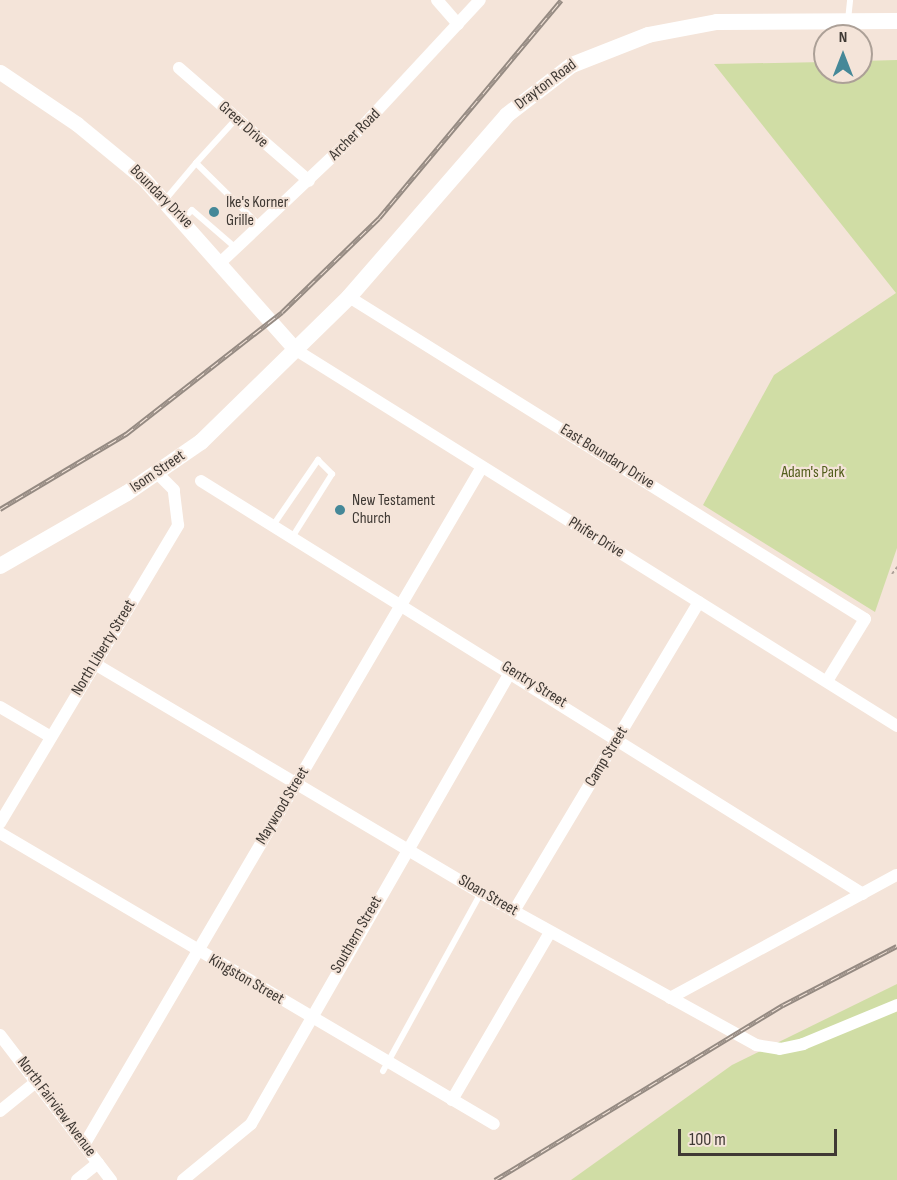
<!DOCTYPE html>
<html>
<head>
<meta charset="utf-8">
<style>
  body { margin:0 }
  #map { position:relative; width:897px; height:1180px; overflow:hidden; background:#f4e4d9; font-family:"Sofia Sans Condensed",sans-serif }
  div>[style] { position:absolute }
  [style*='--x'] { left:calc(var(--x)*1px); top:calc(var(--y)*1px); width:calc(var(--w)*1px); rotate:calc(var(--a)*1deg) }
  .green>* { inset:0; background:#d0dda5 }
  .path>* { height:2px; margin-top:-1px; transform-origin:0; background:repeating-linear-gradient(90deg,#aea199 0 3px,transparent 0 6px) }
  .service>* { height:6px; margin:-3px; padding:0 3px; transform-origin:3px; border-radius:3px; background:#fff }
  .minor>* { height:12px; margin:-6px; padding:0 6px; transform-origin:6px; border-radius:6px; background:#fff }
  .tertiary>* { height:15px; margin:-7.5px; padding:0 7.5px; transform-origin:7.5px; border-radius:7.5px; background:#fff }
  .secondary>* { height:16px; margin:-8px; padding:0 8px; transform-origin:8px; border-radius:8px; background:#fff }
  .rail>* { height:5px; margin-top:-2.5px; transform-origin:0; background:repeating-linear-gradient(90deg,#f4e4d9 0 9px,#958a82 0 18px); box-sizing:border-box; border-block:2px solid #958a82 }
  .dots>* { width:16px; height:16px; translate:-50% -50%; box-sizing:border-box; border:3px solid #f4e4d9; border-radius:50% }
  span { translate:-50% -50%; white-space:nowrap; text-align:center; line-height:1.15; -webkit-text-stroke:4.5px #f4e4d9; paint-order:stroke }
  .street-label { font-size:16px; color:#3f3934 }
  .poi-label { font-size:16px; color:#3f3934 }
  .left { translate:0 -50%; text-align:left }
  .park-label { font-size:16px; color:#535e1d }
  .north { position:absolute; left:813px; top:24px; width:60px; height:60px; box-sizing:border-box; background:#f4e4d9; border:2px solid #aca097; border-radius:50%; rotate:0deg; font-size:16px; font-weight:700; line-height:24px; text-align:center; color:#3f3934 }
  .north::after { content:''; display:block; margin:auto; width:21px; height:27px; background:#458898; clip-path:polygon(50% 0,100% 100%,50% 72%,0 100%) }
  .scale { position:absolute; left:678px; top:1129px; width:159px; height:27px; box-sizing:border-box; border:3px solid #3f3934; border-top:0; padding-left:8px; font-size:18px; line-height:21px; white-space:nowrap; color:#3f3934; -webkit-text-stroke:4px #f4e4d9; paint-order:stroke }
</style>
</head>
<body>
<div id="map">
  <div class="green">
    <div style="clip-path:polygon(897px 60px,897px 548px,875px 612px,703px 505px,774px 375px,896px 293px,714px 64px,825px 62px,825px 72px,861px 72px,861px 61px)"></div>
    <div style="clip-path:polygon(897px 984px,897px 1180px,571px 1180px,732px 1065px)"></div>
  </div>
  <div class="path">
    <div style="--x:892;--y:574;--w:9;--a:-54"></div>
  </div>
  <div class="service">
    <div style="--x:848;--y:20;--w:20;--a:-84"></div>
    <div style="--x:236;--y:119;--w:59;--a:132.3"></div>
    <div style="--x:196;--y:163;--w:90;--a:44.5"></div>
    <div style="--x:165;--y:200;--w:48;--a:-50"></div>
    <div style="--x:184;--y:218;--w:11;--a:-45"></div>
    <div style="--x:192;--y:210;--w:58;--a:40.8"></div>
    <div style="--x:274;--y:524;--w:78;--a:-55.5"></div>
    <div style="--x:318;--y:460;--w:20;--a:45"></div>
    <div style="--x:332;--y:474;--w:73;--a:122.2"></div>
    <div style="--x:383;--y:1071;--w:203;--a:-61.2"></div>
  </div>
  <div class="minor">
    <div style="--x:437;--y:0;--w:32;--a:49"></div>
    <div style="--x:179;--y:68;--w:172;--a:41"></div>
    <div style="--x:221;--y:262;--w:173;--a:-43.4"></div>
    <div style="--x:347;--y:143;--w:195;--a:-47.1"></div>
    <div style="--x:349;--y:297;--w:608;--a:31.97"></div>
    <div style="--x:865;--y:619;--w:73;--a:121.5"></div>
    <div style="--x:296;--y:350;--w:709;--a:32.03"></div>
    <div style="--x:201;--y:481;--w:780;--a:31.96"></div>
    <div style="--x:95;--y:664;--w:449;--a:30.7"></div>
    <div style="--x:481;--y:893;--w:314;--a:28.9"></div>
    <div style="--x:756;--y:1045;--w:24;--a:9"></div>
    <div style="--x:780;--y:1049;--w:24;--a:-12"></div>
    <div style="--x:803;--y:1044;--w:102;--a:-22.5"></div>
    <div style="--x:0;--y:707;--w:59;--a:30.5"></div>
    <div style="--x:0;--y:823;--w:347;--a:-59.1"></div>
    <div style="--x:178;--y:525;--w:35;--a:-97"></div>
    <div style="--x:174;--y:490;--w:24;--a:-135"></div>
    <div style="--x:0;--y:833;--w:573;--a:30.5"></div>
    <div style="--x:514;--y:911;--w:360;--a:-59.1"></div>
    <div style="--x:670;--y:998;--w:258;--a:-28.5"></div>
    <div style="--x:0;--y:1035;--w:183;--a:52.6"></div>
    <div style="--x:452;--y:1100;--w:194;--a:-59.7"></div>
    <div style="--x:0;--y:1111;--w:48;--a:-39"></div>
    <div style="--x:84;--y:1145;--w:786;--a:-59.59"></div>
    <div style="--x:77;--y:1180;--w:27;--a:-39"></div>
    <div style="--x:183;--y:1180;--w:88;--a:-39.5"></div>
    <div style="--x:251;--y:1124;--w:522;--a:-60.15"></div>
  </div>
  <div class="tertiary">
    <div style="--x:0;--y:72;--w:93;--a:34"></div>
    <div style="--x:77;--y:124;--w:87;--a:39.4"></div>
    <div style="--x:144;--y:179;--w:229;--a:48.4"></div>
  </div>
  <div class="secondary">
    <div style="--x:0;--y:566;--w:146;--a:-29.9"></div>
    <div style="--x:127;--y:493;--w:90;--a:-34.6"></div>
    <div style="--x:201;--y:442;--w:207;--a:-44.4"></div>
    <div style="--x:349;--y:297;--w:241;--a:-49"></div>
    <div style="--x:507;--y:115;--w:82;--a:-37.6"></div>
    <div style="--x:572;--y:65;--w:82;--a:-21.5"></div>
    <div style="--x:648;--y:35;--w:70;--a:-10.7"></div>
    <div style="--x:717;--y:22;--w:180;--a:-0.3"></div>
  </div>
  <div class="rail">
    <div style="--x:0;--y:509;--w:147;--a:-30.8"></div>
    <div style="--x:126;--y:434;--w:198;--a:-38"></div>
    <div style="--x:282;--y:312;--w:135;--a:-44.1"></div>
    <div style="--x:379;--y:218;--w:284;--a:-50.1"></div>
    <div style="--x:495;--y:1180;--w:337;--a:-31.3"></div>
    <div style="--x:783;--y:1005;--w:128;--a:-27.4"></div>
  </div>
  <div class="dots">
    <div style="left:214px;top:212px;background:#458898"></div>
    <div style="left:340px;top:510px;background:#458898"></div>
  </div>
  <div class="street-label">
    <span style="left:546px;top:85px;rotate:-37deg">Drayton Road</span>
    <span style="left:243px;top:125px;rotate:42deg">Greer Drive</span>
    <span style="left:355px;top:135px;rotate:-45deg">Archer Road</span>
    <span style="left:161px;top:197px;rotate:45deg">Boundary Drive</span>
    <span style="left:607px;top:457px;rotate:32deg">East Boundary Drive</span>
    <span style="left:158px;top:472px;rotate:-34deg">Isom Street</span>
    <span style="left:596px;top:538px;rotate:32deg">Phifer Drive</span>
    <span style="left:104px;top:648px;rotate:-59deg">North Liberty Street</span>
    <span style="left:534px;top:685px;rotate:32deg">Gentry Street</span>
    <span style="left:607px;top:757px;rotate:-59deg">Camp Street</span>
    <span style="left:283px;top:806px;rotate:-59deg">Maywood Street</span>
    <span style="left:488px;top:896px;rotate:30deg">Sloan Street</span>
    <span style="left:357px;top:935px;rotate:-60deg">Southern Street</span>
    <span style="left:246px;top:980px;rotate:30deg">Kingston Street</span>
    <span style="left:56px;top:1107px;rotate:53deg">North Fairview Avenue</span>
  </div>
  <div class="poi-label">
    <span class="left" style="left:226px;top:212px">Ike's Korner<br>Grille</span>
    <span class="left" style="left:352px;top:510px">New Testament<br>Church</span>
  </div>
  <div class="park-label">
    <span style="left:813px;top:473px">Adam's Park</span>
  </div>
  <div class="north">N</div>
  <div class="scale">100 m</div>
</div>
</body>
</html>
